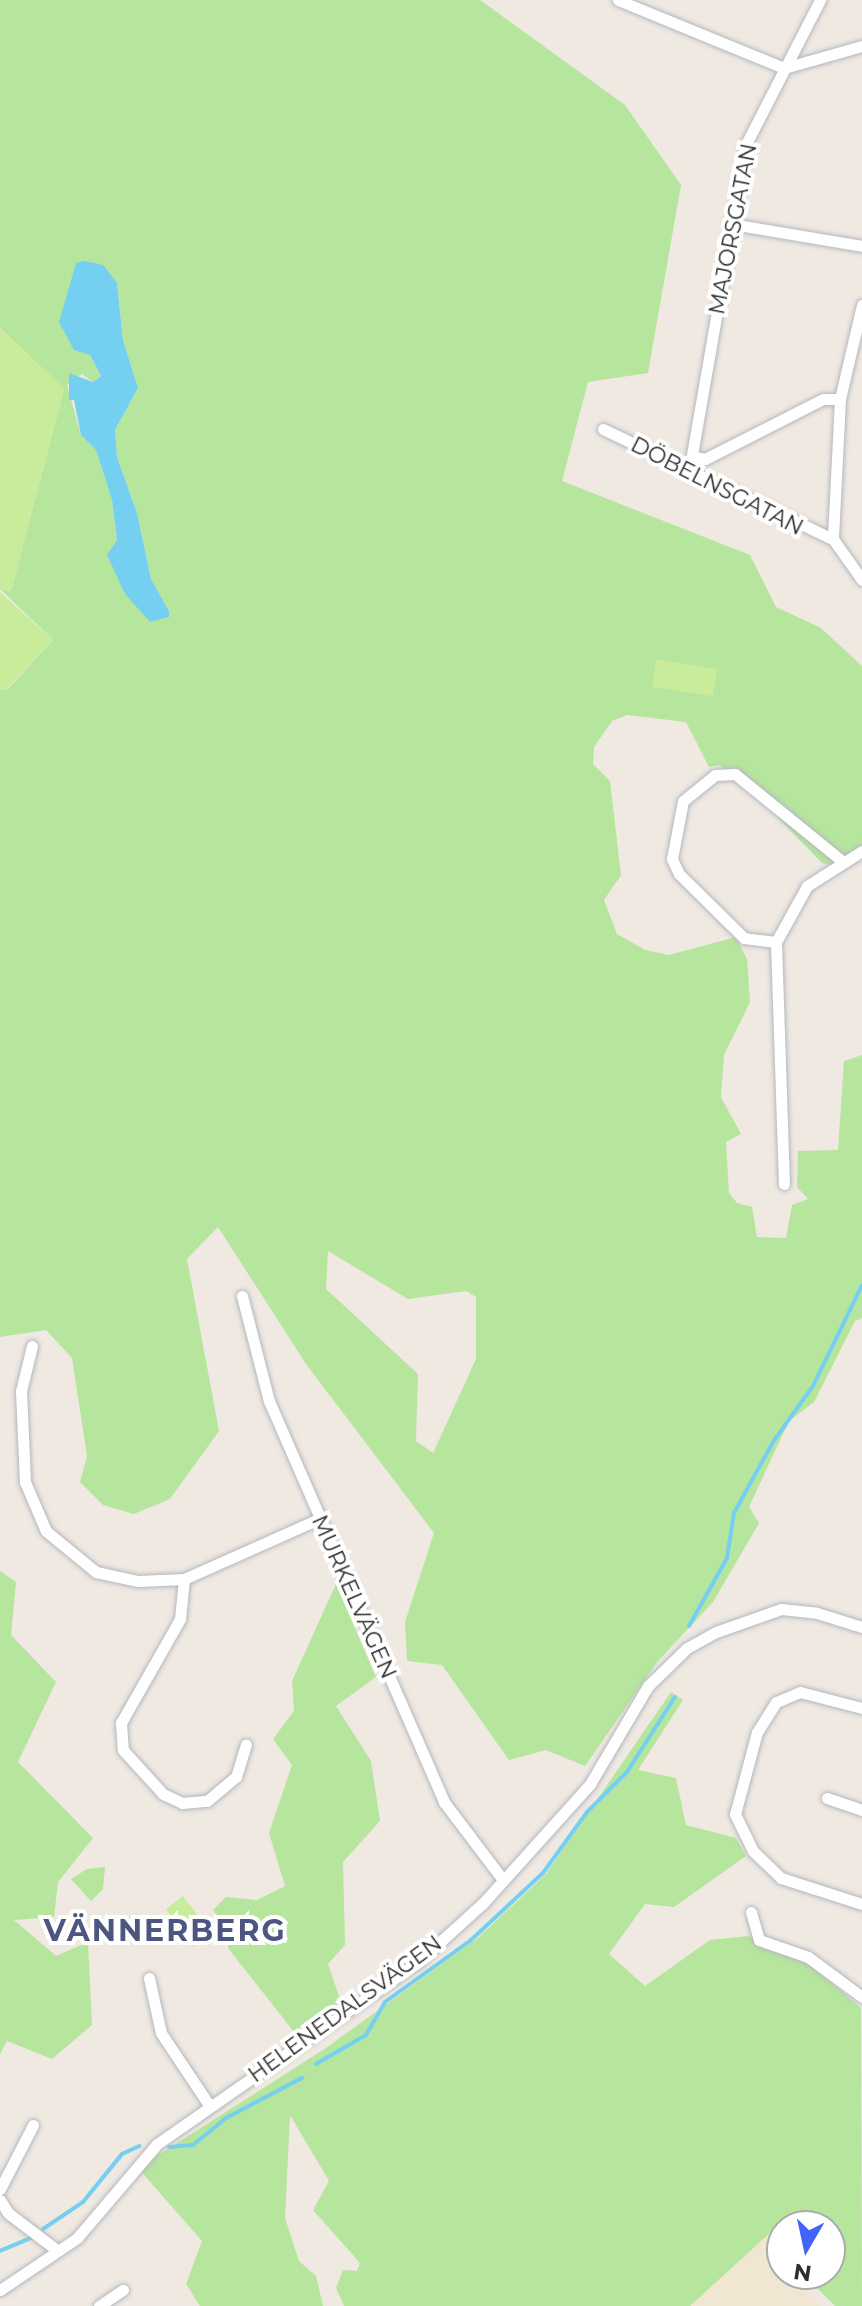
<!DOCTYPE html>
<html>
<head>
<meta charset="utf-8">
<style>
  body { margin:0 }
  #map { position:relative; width:862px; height:2306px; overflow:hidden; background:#efe9e1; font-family:Montserrat,sans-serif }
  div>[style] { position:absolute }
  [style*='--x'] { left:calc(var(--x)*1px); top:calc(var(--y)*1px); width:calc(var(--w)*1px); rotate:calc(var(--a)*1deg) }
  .education>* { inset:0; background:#f0e6d1 }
  .green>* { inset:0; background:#b6e59e }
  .pitch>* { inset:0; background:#c9ec9a }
  .water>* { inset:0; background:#75cff0 }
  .stream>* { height:4px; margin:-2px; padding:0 2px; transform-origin:2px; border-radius:2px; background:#75cff0 }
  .roads { filter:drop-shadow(0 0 2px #b4b7c1) drop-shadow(0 0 2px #b4b7c1) }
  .street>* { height:11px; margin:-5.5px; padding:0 5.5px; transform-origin:5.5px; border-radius:5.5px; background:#fff }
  span { translate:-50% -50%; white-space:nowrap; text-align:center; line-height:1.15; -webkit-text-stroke:8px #fff; paint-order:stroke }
  .street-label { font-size:22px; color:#2e2e2e }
  .district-label { font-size:30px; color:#4d5680; font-weight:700; letter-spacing:2px }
  .north { position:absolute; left:766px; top:2210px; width:80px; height:80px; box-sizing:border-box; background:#fff; border:2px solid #ababab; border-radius:50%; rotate:189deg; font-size:22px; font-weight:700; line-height:32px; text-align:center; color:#2e2e2e }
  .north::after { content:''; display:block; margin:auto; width:28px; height:36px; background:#4264fb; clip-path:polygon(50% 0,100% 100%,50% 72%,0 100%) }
</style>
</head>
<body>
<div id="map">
  <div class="education">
    <div style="clip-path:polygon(772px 2231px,782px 2254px,782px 2274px,791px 2274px,821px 2306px,690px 2306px)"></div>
  </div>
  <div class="green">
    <div style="clip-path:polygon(evenodd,0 0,480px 0,625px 105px,681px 185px,648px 373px,588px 382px,562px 481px,750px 555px,776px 607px,821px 628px,862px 666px,862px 859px,845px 868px,822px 863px,753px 792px,719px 765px,709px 767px,686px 722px,627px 715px,612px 721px,594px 747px,593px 764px,610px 781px,621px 875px,604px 900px,617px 934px,645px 950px,669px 955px,736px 937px,747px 959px,750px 1002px,724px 1055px,721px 1097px,741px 1134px,726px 1142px,729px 1193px,737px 1203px,752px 1207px,757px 1237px,786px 1238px,792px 1205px,808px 1199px,797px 1187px,798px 1151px,838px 1150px,844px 1061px,862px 1055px,862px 1318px,855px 1321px,814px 1402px,789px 1421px,749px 1507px,759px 1523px,713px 1602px,658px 1661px,585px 1766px,546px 1750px,509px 1760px,442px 1665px,407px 1661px,405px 1622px,434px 1533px,306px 1364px,218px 1227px,187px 1259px,219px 1431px,170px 1499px,134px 1514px,103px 1505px,80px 1482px,87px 1456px,72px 1358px,46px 1330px,0 1337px,0 690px,8px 689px,53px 640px,0 589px,11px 591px,64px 389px,0 328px,0 0,76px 264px,117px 283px,123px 340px,138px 388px,115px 430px,117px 457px,137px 513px,151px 579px,169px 611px,125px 594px,108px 555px,117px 540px,112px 500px,96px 450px,81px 435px,67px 385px,82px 374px,93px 382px,101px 376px,64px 307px,76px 264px,0 0,328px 1251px,408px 1299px,466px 1291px,476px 1297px,476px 1359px,433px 1453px,416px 1441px,418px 1374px,326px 1289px,328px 1251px)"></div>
    <div style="clip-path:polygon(0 1571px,16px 1582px,11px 1635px,56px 1682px,18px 1762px,93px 1838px,58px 1882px,54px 1917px,14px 1920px,56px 1956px,88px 1942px,92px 2025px,52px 2059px,7px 2041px,0 2054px)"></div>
    <div style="clip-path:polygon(336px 1584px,376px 1677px,336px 1706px,371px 1761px,380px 1821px,343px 1862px,345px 1945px,328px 1964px,342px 2005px,294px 2032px,228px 1948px,227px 1930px,213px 1910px,226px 1897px,257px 1900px,285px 1886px,269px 1833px,292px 1765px,273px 1739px,294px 1711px,292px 1681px)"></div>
    <div style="clip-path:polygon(671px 1692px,683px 1700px,638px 1770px,676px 1778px,686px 1825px,736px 1838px,746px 1856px,674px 1907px,645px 1904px,609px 1954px,645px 1986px,710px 1940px,748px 1936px,811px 1966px,861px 2008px,862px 2306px,835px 2306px,803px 2274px,830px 2274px,830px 2226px,782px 2226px,782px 2238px,772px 2231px,690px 2306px,344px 2306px,336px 2288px,343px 2270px,357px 2271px,360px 2263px,313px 2210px,329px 2181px,290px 2115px,285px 2218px,299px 2261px,316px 2276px,323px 2306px,200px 2306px,186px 2284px,202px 2241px,138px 2168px,326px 2048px,479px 1937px,546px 1874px)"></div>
    <div style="clip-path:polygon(105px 1867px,103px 1889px,91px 1901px,71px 1879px,87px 1869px)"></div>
  </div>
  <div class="pitch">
    <div style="clip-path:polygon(0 328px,64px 389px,11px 591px,0 589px)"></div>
    <div style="clip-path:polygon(0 592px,53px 640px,7px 689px,0 690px)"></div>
    <div style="clip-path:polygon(656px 659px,717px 669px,713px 696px,652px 687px)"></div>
    <div style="clip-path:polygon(183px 1896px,212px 1934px,194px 1947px,166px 1909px)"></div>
  </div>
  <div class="water">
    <div style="clip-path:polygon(85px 261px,103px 265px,117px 283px,123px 340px,138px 388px,115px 430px,117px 457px,137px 513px,151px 579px,169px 611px,169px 617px,150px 622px,125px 594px,107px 555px,117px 540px,112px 500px,96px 450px,81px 435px,74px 400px,69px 400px,69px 373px,93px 382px,101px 376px,90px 355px,74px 350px,59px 322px,76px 263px)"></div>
  </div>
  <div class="stream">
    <div style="--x:689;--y:1626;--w:78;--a:-60.8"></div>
    <div style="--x:727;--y:1558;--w:46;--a:-81.2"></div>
    <div style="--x:734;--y:1513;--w:81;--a:-61.2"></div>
    <div style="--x:773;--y:1442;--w:69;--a:-54.5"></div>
    <div style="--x:813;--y:1386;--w:112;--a:-64.1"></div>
    <div style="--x:316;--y:2064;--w:58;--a:-30.1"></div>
    <div style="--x:366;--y:2035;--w:38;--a:-60"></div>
    <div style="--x:385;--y:2002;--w:105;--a:-35.7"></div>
    <div style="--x:470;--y:1941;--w:100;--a:-43"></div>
    <div style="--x:543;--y:1873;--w:75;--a:-54.2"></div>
    <div style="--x:587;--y:1812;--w:57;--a:-45"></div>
    <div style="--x:627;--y:1772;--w:89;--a:-57.4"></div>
    <div style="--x:169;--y:2147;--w:24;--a:-5"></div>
    <div style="--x:193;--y:2145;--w:43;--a:-39.3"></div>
    <div style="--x:226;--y:2118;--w:86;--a:-27.8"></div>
    <div style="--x:43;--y:2229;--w:48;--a:-34"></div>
    <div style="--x:83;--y:2202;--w:62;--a:-50.9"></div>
    <div style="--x:122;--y:2154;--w:19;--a:-25"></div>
    <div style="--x:0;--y:2251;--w:33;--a:-23"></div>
  </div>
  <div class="roads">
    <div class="street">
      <div style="--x:618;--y:0;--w:179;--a:22.3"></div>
      <div style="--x:784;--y:68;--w:81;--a:-15.8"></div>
      <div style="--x:732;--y:224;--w:132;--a:9.6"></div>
      <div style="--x:862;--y:305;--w:97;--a:103.2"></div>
      <div style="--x:840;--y:399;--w:140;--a:92.9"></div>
      <div style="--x:833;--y:539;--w:50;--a:54.7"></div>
      <div style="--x:603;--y:429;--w:255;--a:25.6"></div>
      <div style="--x:692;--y:456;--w:13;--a:13"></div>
      <div style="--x:705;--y:459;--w:132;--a:-27"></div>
      <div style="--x:823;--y:399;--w:17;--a:0"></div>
      <div style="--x:689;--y:472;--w:333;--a:-80.1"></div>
      <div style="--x:746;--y:144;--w:162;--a:-62.8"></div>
      <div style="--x:776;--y:942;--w:32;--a:-173"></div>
      <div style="--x:744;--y:938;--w:91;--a:-135.4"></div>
      <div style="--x:679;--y:874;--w:17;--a:-115"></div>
      <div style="--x:672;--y:859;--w:59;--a:-79.3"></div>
      <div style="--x:683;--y:801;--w:41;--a:-39.1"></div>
      <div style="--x:715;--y:775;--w:20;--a:-3"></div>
      <div style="--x:735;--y:774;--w:136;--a:39.1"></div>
      <div style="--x:784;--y:1184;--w:242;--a:-91.9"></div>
      <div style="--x:776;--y:942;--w:64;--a:-61"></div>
      <div style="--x:807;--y:886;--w:65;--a:-32.5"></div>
      <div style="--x:242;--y:1296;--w:108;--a:75.6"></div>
      <div style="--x:269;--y:1401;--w:438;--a:66.4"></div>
      <div style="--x:444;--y:1802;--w:98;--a:52.9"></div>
      <div style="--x:32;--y:1346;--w:46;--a:103.7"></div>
      <div style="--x:21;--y:1391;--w:91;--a:87.5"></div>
      <div style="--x:25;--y:1482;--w:53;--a:66.8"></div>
      <div style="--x:46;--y:1531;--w:65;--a:39.4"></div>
      <div style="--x:96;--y:1572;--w:43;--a:12.1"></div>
      <div style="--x:138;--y:1581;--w:46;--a:-2.5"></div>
      <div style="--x:184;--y:1579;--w:148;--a:-24"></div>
      <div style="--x:184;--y:1579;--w:40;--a:95.7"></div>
      <div style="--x:180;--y:1619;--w:120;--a:119.6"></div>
      <div style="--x:121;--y:1723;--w:27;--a:86"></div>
      <div style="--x:123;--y:1750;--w:59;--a:47.7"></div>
      <div style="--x:163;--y:1794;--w:21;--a:25"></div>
      <div style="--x:182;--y:1803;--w:25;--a:-5"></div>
      <div style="--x:207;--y:1801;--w:38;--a:-40"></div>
      <div style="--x:236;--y:1777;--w:34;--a:-73"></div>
      <div style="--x:862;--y:1708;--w:64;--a:-165.5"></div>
      <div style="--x:800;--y:1692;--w:26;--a:157"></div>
      <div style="--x:776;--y:1702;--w:36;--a:122"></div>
      <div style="--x:757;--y:1732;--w:85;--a:105"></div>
      <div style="--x:735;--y:1814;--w:41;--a:64.1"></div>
      <div style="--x:753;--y:1851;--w:39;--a:44"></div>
      <div style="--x:781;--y:1878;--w:85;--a:17.8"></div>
      <div style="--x:827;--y:1798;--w:37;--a:19"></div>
      <div style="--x:751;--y:1912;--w:29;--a:74"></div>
      <div style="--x:759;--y:1940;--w:52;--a:19.1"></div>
      <div style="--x:808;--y:1957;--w:67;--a:36.5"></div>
      <div style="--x:149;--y:1978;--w:56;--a:77.7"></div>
      <div style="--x:161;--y:2033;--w:87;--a:56.3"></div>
      <div style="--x:0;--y:2189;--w:72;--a:-62.7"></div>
      <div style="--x:0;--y:2200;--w:15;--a:58"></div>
      <div style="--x:8;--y:2213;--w:61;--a:37.1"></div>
      <div style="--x:0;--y:2290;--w:93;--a:-34"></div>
      <div style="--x:77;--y:2238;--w:123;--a:-49.6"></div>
      <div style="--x:157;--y:2144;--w:318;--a:-34.9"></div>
      <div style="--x:418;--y:1962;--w:88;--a:-42.2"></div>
      <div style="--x:483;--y:1903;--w:160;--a:-48"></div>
      <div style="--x:590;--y:1784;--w:114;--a:-59.4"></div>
      <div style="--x:648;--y:1686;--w:54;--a:-44.3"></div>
      <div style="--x:687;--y:1648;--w:33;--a:-29"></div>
      <div style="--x:716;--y:1632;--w:69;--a:-19.5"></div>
      <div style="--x:781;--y:1609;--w:36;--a:6"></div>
      <div style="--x:817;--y:1613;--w:47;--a:17.3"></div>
      <div style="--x:99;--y:2306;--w:29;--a:-34"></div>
    </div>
  </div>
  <div class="street-label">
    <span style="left:733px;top:229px;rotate:-79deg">MAJORSGATAN</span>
    <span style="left:717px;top:486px;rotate:27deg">DÖBELNSGATAN</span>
    <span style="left:354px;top:1597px;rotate:66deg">MURKELVÄGEN</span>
    <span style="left:345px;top:2009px;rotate:-36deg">HELENEDALSVÄGEN</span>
  </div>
  <div class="district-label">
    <span style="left:165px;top:1931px">VÄNNERBERG</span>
  </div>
  <div class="north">N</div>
</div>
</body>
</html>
